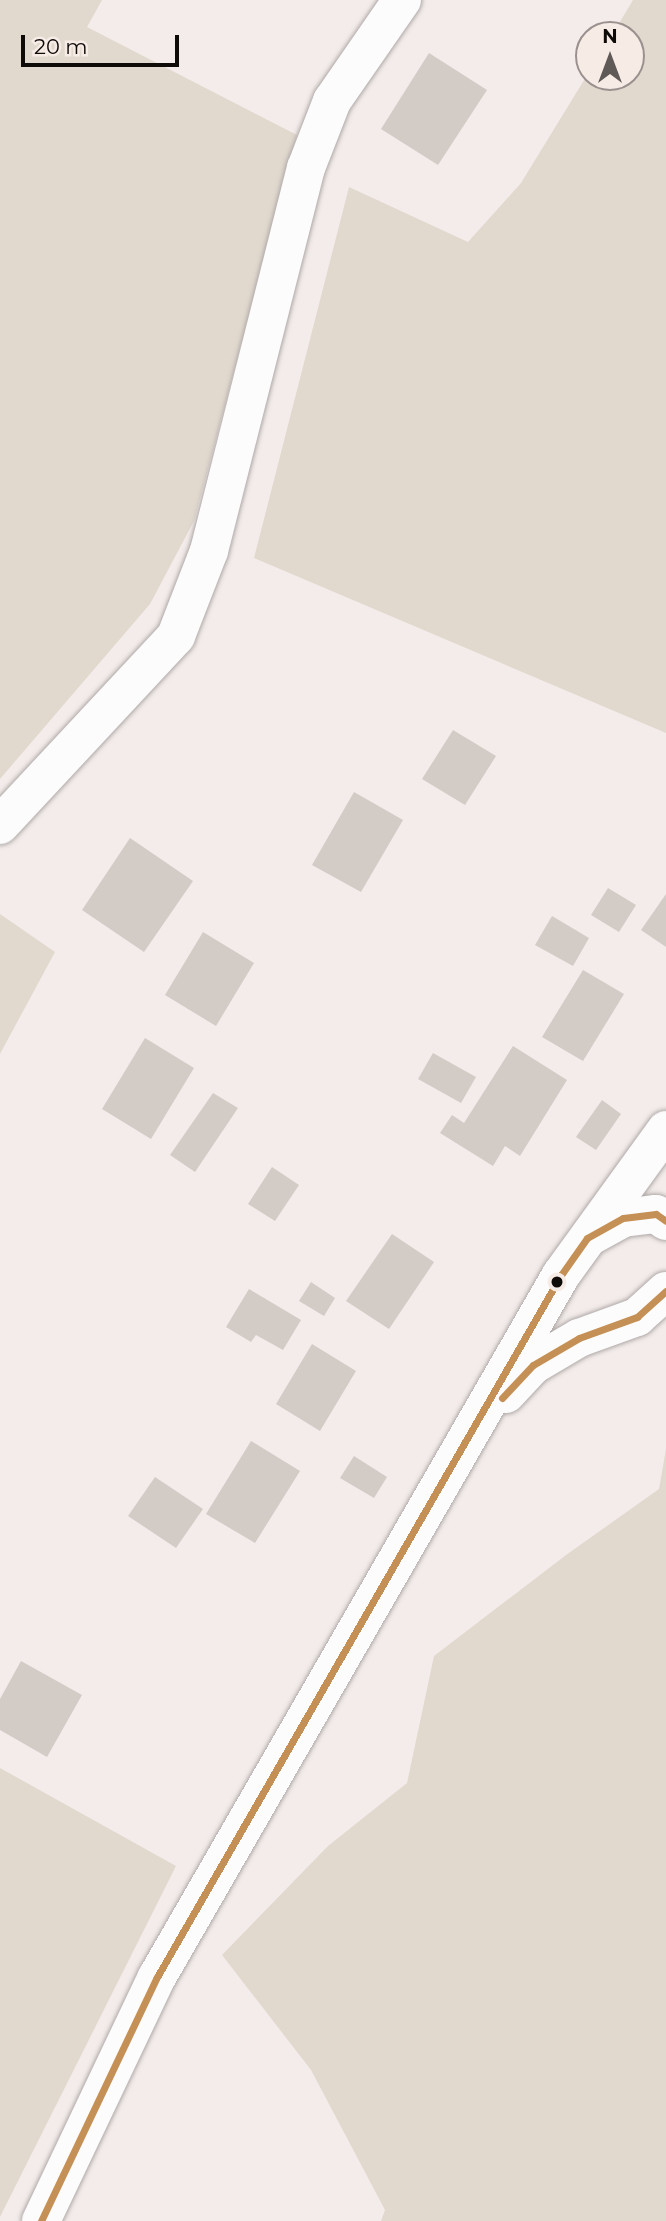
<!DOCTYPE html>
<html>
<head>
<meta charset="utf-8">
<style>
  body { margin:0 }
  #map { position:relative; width:666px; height:2221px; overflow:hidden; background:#f3ecea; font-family:Montserrat,sans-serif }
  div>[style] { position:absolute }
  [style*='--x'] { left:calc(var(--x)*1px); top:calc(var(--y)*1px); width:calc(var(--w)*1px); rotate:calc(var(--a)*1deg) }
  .green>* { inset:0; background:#e1d9ce }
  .building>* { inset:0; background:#d3cbc6 }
  .roads { filter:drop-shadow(0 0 2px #afa9a8) drop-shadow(0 0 2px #afa9a8) }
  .minor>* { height:38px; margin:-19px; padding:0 19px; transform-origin:19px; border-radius:19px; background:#fdfcfc }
  .bus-1>* { height:7px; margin:-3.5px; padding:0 3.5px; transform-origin:3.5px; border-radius:3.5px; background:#c49055 }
  .dots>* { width:19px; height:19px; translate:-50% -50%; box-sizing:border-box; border:4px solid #f7ebe6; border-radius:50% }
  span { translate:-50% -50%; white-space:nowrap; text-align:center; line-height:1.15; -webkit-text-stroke:6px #f7ebe6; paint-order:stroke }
  .north { position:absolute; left:575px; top:21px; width:70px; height:70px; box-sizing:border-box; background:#f7ebe6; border:2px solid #9a918e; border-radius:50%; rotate:0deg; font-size:19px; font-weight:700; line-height:28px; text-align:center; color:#0f0b09 }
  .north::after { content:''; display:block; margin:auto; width:24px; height:32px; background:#5f5a58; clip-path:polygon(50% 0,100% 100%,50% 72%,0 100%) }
  .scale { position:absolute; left:21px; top:35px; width:158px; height:32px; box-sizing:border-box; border:4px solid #0f0b09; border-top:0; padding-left:9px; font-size:21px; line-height:24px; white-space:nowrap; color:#0f0b09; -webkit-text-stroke:5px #f7ebe6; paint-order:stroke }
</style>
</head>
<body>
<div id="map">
  <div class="green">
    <div style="clip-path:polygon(0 0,102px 0,87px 27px,297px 135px,194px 521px,150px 604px,0 779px)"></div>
    <div style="clip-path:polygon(633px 0,666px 0,666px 733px,254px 558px,349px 187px,468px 242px,521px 183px,589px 72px,589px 77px,631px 77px,631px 35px,612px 35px)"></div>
    <div style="clip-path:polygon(0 914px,55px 952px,0 1054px)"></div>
    <div style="clip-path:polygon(666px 1449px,666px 2221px,381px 2221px,385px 2210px,311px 2070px,222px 1955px,328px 1846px,407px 1783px,434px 1656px,566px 1555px,659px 1489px)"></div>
    <div style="clip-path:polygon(0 1768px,176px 1866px,0 2217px)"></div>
  </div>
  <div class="building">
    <div style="clip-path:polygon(429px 53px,487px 90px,438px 165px,381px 129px)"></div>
    <div style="clip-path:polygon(453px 730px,496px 756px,465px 805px,422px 779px)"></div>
    <div style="clip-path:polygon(354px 792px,403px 820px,361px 892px,312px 865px)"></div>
    <div style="clip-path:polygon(130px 838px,193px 881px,144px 952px,82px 910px)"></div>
    <div style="clip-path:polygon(608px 888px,636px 905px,619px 932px,591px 915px)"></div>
    <div style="clip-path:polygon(666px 894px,666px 947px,641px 930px)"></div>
    <div style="clip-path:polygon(552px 916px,589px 938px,573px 966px,535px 945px)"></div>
    <div style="clip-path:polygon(203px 932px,254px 963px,216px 1026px,165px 995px)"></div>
    <div style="clip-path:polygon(583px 970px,624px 994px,583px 1061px,542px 1037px)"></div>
    <div style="clip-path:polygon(145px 1038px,194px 1068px,151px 1139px,102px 1109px)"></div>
    <div style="clip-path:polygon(513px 1046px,567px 1080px,520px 1156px,505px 1146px,493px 1166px,440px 1133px,452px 1115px,464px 1123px)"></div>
    <div style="clip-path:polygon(433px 1053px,476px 1077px,461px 1103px,418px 1079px)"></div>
    <div style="clip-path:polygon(213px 1093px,238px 1108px,195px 1172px,170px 1155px)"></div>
    <div style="clip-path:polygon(602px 1100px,621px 1114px,596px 1150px,576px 1137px)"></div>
    <div style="clip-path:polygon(272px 1167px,299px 1185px,275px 1221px,248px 1204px)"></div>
    <div style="clip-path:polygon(392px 1234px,434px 1262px,389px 1329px,346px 1301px)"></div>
    <div style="clip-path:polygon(311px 1282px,335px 1298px,324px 1316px,299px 1301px)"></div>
    <div style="clip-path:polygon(249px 1289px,301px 1320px,283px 1350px,256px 1335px,251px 1342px,226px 1327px)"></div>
    <div style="clip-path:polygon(312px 1344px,356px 1371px,320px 1431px,276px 1404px)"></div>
    <div style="clip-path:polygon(251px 1441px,300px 1471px,255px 1543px,206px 1514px)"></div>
    <div style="clip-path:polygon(354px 1456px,387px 1477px,374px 1498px,340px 1478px)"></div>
    <div style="clip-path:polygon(155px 1477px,203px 1509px,176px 1548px,128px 1516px)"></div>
    <div style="clip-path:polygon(21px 1661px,82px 1695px,47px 1757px,0 1730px,0 1699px)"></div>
  </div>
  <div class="roads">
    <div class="minor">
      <div style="--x:0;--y:825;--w:258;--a:-47"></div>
      <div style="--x:176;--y:636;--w:91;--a:-68.8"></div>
      <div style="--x:209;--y:551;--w:395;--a:-75.8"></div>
      <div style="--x:306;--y:168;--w:72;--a:-68.8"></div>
      <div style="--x:332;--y:101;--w:123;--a:-55.3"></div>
      <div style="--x:589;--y:1237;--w:39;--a:-29"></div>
      <div style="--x:623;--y:1218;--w:33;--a:-7"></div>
      <div style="--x:656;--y:1214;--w:12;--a:35"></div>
      <div style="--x:506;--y:1394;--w:40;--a:-47"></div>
      <div style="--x:533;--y:1365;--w:53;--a:-30.4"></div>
      <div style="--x:579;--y:1338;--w:62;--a:-19.9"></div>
      <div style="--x:637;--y:1317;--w:39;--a:-42"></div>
      <div style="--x:41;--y:2221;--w:270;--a:-64.6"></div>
      <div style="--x:157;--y:1977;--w:810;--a:-60.08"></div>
      <div style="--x:561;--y:1275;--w:179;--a:-54.1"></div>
    </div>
  </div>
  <div class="bus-1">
    <div style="--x:502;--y:1398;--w:45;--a:-46.8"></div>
    <div style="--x:533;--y:1365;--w:53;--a:-30.4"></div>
    <div style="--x:579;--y:1338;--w:62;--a:-19.9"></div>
    <div style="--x:637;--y:1317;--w:39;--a:-42"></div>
    <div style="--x:41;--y:2221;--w:270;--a:-64.6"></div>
    <div style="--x:157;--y:1977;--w:810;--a:-60.08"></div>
    <div style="--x:561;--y:1275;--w:45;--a:-54.9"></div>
    <div style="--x:587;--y:1238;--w:41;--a:-29.1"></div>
    <div style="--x:623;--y:1218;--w:33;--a:-7"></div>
    <div style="--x:656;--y:1214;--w:12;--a:35"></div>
  </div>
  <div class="dots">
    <div style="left:557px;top:1282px;background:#0f0b09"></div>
  </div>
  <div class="north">N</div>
  <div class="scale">20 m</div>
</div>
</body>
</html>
